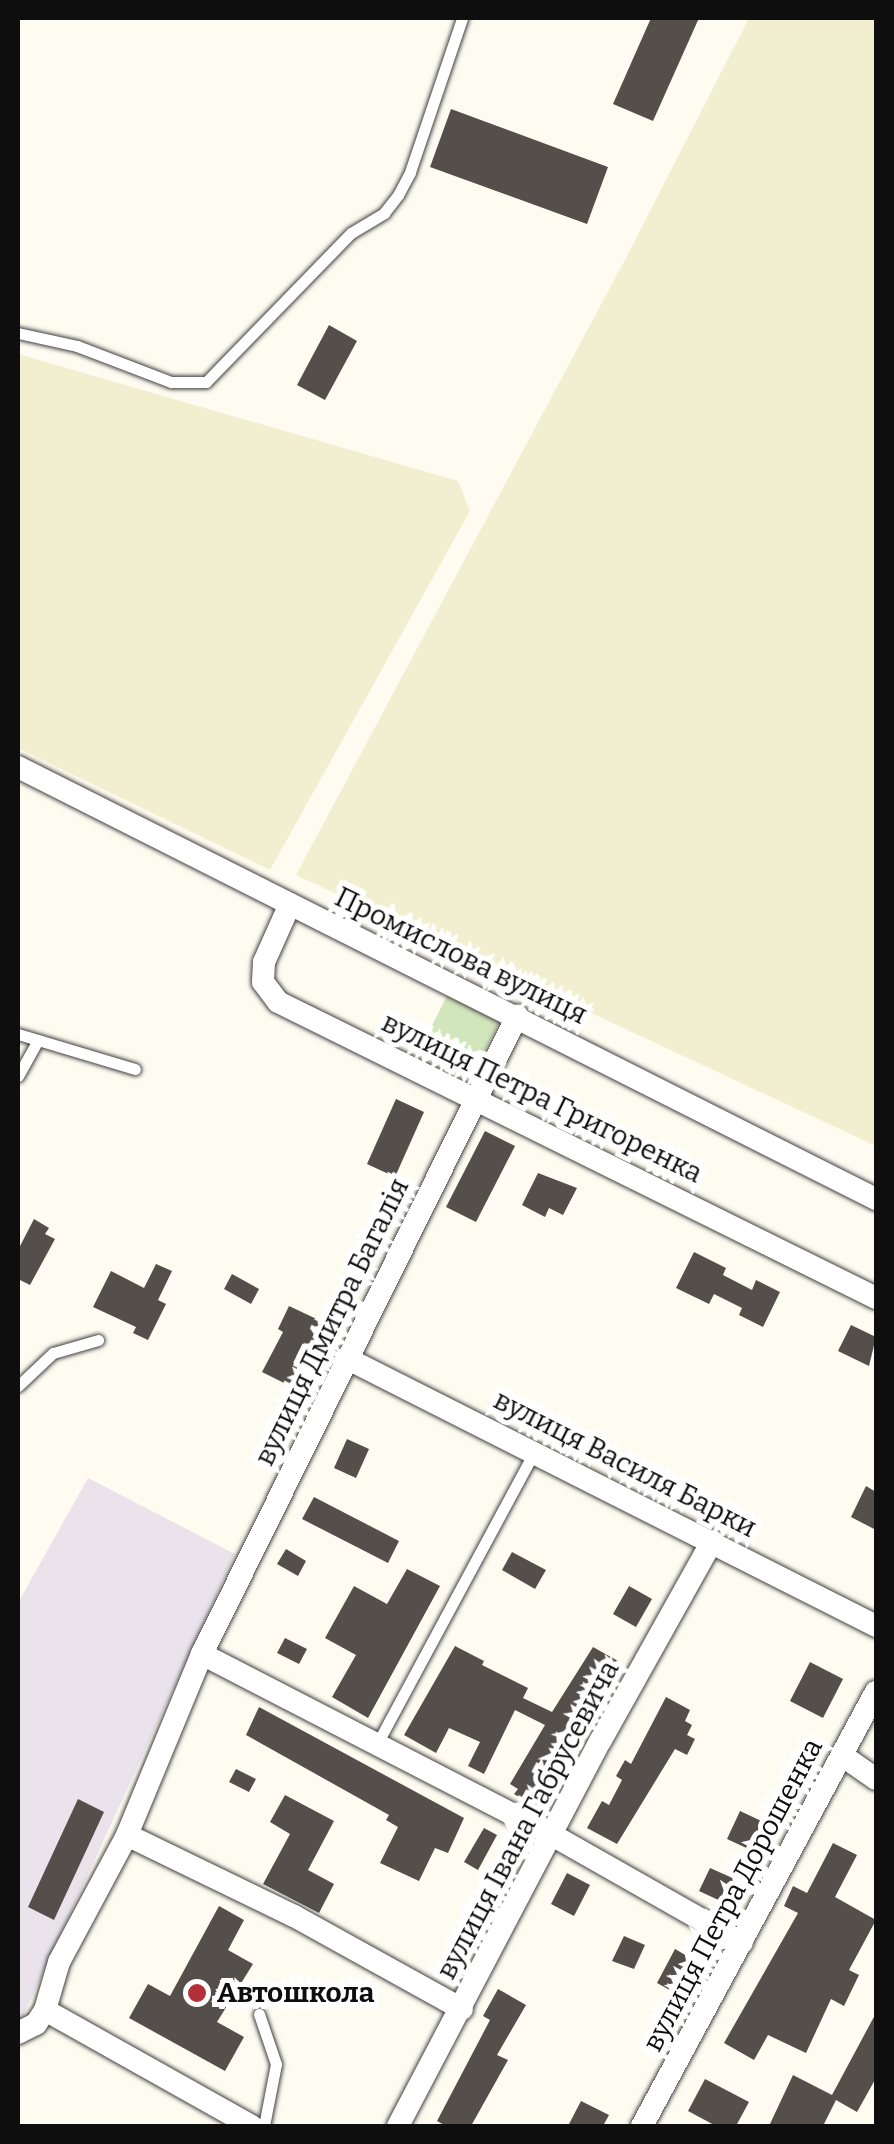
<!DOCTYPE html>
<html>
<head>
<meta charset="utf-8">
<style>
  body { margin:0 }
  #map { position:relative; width:894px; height:2144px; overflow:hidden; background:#fefbf0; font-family:Bitter,serif }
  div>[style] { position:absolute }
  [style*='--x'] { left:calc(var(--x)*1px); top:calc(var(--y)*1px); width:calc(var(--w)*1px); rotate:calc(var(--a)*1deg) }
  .industrial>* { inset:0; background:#eae3ec }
  .farmland>* { inset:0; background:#f2efd1 }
  .green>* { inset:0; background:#d2e6bb }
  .building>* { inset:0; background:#554f4b }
  .roads { filter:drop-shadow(0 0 2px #414141) drop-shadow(0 0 2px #414141) }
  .service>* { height:11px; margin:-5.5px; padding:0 5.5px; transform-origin:5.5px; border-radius:5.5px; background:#fff }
  .minor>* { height:22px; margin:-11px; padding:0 11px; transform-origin:11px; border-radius:11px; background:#fff }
  .dots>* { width:28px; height:28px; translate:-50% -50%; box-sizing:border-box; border:5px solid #fff; border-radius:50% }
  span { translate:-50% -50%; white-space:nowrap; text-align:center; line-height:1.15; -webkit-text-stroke:10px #fff; paint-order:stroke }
  .street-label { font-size:28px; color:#0e0e0e }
  .poi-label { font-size:28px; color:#0e0e0e; font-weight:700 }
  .left { translate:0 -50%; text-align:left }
  .frame { position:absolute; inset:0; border:20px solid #0e0e0e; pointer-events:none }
</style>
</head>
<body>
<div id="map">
  <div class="industrial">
    <div style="clip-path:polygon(88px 1478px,235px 1554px,19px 2025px,18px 1603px)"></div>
  </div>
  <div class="farmland">
    <div style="clip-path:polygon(749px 18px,876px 18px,876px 1146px,296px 875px,628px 254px)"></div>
    <div style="clip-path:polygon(18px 354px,458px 481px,470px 511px,270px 870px,18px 748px)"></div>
  </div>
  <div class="green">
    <div style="clip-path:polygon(448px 994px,500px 1020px,468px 1083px,416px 1057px)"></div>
  </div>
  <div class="building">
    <div style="clip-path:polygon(651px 18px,699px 18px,653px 121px,613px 104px)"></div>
    <div style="clip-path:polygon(451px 109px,608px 167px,587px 224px,430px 167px)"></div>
    <div style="clip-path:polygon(329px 325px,357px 341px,325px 400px,297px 385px)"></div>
    <div style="clip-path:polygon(396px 1099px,424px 1112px,395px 1177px,367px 1164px)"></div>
    <div style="clip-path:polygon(485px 1131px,515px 1146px,476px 1222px,446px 1207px)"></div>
    <div style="clip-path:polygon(538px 1173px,577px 1188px,563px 1215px,549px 1208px,545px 1217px,522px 1205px)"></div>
    <div style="clip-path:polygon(34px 1219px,49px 1228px,45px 1234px,55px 1239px,30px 1285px,18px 1279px,18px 1250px)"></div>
    <div style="clip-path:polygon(694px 1252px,726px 1268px,723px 1275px,752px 1290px,756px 1280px,780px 1292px,763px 1327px,739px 1315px,742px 1308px,714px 1294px,709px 1304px,676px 1288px)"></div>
    <div style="clip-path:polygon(156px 1264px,172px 1271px,158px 1300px,166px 1304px,148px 1340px,133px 1333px,136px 1327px,93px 1307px,111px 1271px,144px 1288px)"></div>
    <div style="clip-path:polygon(232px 1274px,259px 1289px,251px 1304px,224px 1289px)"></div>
    <div style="clip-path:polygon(289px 1306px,323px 1322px,292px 1387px,262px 1372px,283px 1332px,278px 1329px)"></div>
    <div style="clip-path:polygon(851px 1325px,876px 1337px,869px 1366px,838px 1351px)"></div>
    <div style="clip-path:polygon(347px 1439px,369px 1449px,356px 1478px,334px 1468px)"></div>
    <div style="clip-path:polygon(866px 1486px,876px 1492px,876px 1530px,851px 1517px)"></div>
    <div style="clip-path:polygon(314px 1497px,399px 1541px,388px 1563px,302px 1519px)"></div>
    <div style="clip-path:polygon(286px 1549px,306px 1561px,298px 1576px,277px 1564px)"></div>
    <div style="clip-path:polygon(512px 1552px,546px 1570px,535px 1589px,502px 1570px)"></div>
    <div style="clip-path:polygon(407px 1569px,440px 1586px,368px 1718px,332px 1697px,356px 1655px,325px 1638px,354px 1586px,387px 1604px)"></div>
    <div style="clip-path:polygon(629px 1586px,652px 1599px,636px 1627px,613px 1614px)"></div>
    <div style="clip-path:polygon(285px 1638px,307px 1649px,299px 1664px,277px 1653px)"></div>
    <div style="clip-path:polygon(455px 1646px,484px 1661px,482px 1665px,528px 1688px,523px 1698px,552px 1712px,593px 1647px,618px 1661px,538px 1808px,514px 1794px,518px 1789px,510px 1784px,545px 1725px,515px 1710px,484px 1774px,468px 1766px,480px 1742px,449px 1728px,436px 1753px,404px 1735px)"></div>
    <div style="clip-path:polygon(810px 1662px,843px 1679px,823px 1718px,790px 1701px)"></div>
    <div style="clip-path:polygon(666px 1697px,690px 1710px,685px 1721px,692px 1725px,687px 1735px,695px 1739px,687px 1755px,675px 1749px,617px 1844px,587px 1828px,602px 1801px,609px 1805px,622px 1780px,616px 1776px,625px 1760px,631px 1764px)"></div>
    <div style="clip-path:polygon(259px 1707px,464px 1818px,448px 1853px,435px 1848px,419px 1881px,380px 1863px,398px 1827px,386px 1820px,389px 1815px,246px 1735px)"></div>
    <div style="clip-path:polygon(236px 1769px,256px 1779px,249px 1792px,229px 1782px)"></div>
    <div style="clip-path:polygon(285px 1795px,334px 1821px,308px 1870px,334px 1884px,319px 1913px,263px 1884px,290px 1834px,270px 1822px)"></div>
    <div style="clip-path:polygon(78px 1799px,104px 1812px,54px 1920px,28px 1907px)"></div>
    <div style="clip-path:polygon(740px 1811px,768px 1824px,755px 1852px,727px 1839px)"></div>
    <div style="clip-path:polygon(484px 1828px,497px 1835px,478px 1870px,464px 1862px)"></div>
    <div style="clip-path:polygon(833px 1843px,857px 1855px,835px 1897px,876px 1920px,849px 1970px,859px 1975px,844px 2006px,831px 1999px,806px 2053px,768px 2035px,754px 2060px,724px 2043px,798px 1913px,784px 1906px,793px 1886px,807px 1893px)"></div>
    <div style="clip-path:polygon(710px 1868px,737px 1880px,727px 1904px,699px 1891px)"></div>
    <div style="clip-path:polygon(567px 1873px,590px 1885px,574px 1916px,551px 1904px)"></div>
    <div style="clip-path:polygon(219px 1906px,244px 1920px,228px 1950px,253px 1964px,217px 2022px,244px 2037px,225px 2071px,129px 2018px,148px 1984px,170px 1996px)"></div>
    <div style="clip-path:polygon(624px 1936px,645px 1945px,634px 1969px,612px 1961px)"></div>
    <div style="clip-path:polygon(675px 1949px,701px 1964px,686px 1993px,680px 1989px,677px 1994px,657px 1983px)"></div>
    <div style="clip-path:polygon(498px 1989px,526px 2005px,497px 2055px,508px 2060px,471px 2126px,446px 2126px,437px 2121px,490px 2020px,483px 2016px)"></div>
    <div style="clip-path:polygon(876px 2013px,876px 2078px,857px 2112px,836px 2100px,823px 2126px,769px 2126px,793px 2075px,832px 2095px)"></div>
    <div style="clip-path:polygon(705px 2079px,749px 2102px,736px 2126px,716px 2126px,688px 2111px)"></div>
    <div style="clip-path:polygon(581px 2101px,609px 2115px,603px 2126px,568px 2126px)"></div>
  </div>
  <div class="roads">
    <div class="service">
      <div style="--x:18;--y:333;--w:60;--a:12.4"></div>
      <div style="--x:77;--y:346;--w:101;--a:21"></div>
      <div style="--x:171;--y:382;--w:35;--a:0"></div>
      <div style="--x:206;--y:382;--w:208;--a:-45.8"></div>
      <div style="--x:351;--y:233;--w:39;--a:-31"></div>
      <div style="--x:384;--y:213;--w:23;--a:-52"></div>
      <div style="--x:398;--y:195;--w:26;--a:-62"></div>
      <div style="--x:410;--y:172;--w:163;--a:-71.3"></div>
      <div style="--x:18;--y:1034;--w:122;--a:16.7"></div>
      <div style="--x:18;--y:1076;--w:41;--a:-60.9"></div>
      <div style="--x:18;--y:1386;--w:48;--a:-43.3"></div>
      <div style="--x:53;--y:1353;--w:47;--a:-16.1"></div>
      <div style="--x:378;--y:1742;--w:331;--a:-61.7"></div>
      <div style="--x:259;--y:2014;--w:53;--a:71.2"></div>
      <div style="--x:276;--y:2064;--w:63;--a:101"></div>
    </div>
    <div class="minor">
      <div style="--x:18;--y:767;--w:961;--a:26.73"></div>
      <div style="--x:290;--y:904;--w:64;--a:114.1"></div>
      <div style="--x:264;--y:962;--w:20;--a:93"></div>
      <div style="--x:263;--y:982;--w:25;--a:53"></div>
      <div style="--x:278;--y:1002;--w:667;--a:26.33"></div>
      <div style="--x:346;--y:1358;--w:594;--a:26.82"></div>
      <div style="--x:202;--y:1654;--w:396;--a:27.3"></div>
      <div style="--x:554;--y:1836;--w:216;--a:29.6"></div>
      <div style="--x:843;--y:1756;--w:40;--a:34.9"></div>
      <div style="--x:127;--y:1835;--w:186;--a:25.9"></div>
      <div style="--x:294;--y:1916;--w:192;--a:29"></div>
      <div style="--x:45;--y:2010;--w:237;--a:29.3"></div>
      <div style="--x:18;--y:2033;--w:20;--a:-27"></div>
      <div style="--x:36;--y:2024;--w:17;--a:-57"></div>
      <div style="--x:45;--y:2010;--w:50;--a:-73.7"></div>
      <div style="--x:59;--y:1962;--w:144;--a:-61.8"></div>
      <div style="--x:127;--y:1835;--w:196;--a:-67.5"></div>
      <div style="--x:202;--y:1654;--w:712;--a:-63.72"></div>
      <div style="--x:398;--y:2126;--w:436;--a:-62.3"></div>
      <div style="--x:601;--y:1740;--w:228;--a:-60.8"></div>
      <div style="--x:642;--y:2126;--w:493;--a:-61.7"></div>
    </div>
  </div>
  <div class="dots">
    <div style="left:197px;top:1993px;background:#b33039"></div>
  </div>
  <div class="street-label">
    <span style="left:461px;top:956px;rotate:26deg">Промислова вулиця</span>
    <span style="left:542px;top:1098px;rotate:26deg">вулиця Петра Григоренка</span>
    <span style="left:332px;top:1322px;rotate:-64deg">вулиця Дмитра Багалія</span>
    <span style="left:625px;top:1464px;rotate:27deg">вулиця Василя Барки</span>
    <span style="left:528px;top:1820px;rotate:-62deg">вулиця Івана Габрусевича</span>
    <span style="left:733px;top:1895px;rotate:-62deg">вулиця Петра Дорошенка</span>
  </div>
  <div class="poi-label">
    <span class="left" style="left:217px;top:1993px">Автошкола</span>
  </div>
  <div class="frame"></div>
</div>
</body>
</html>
